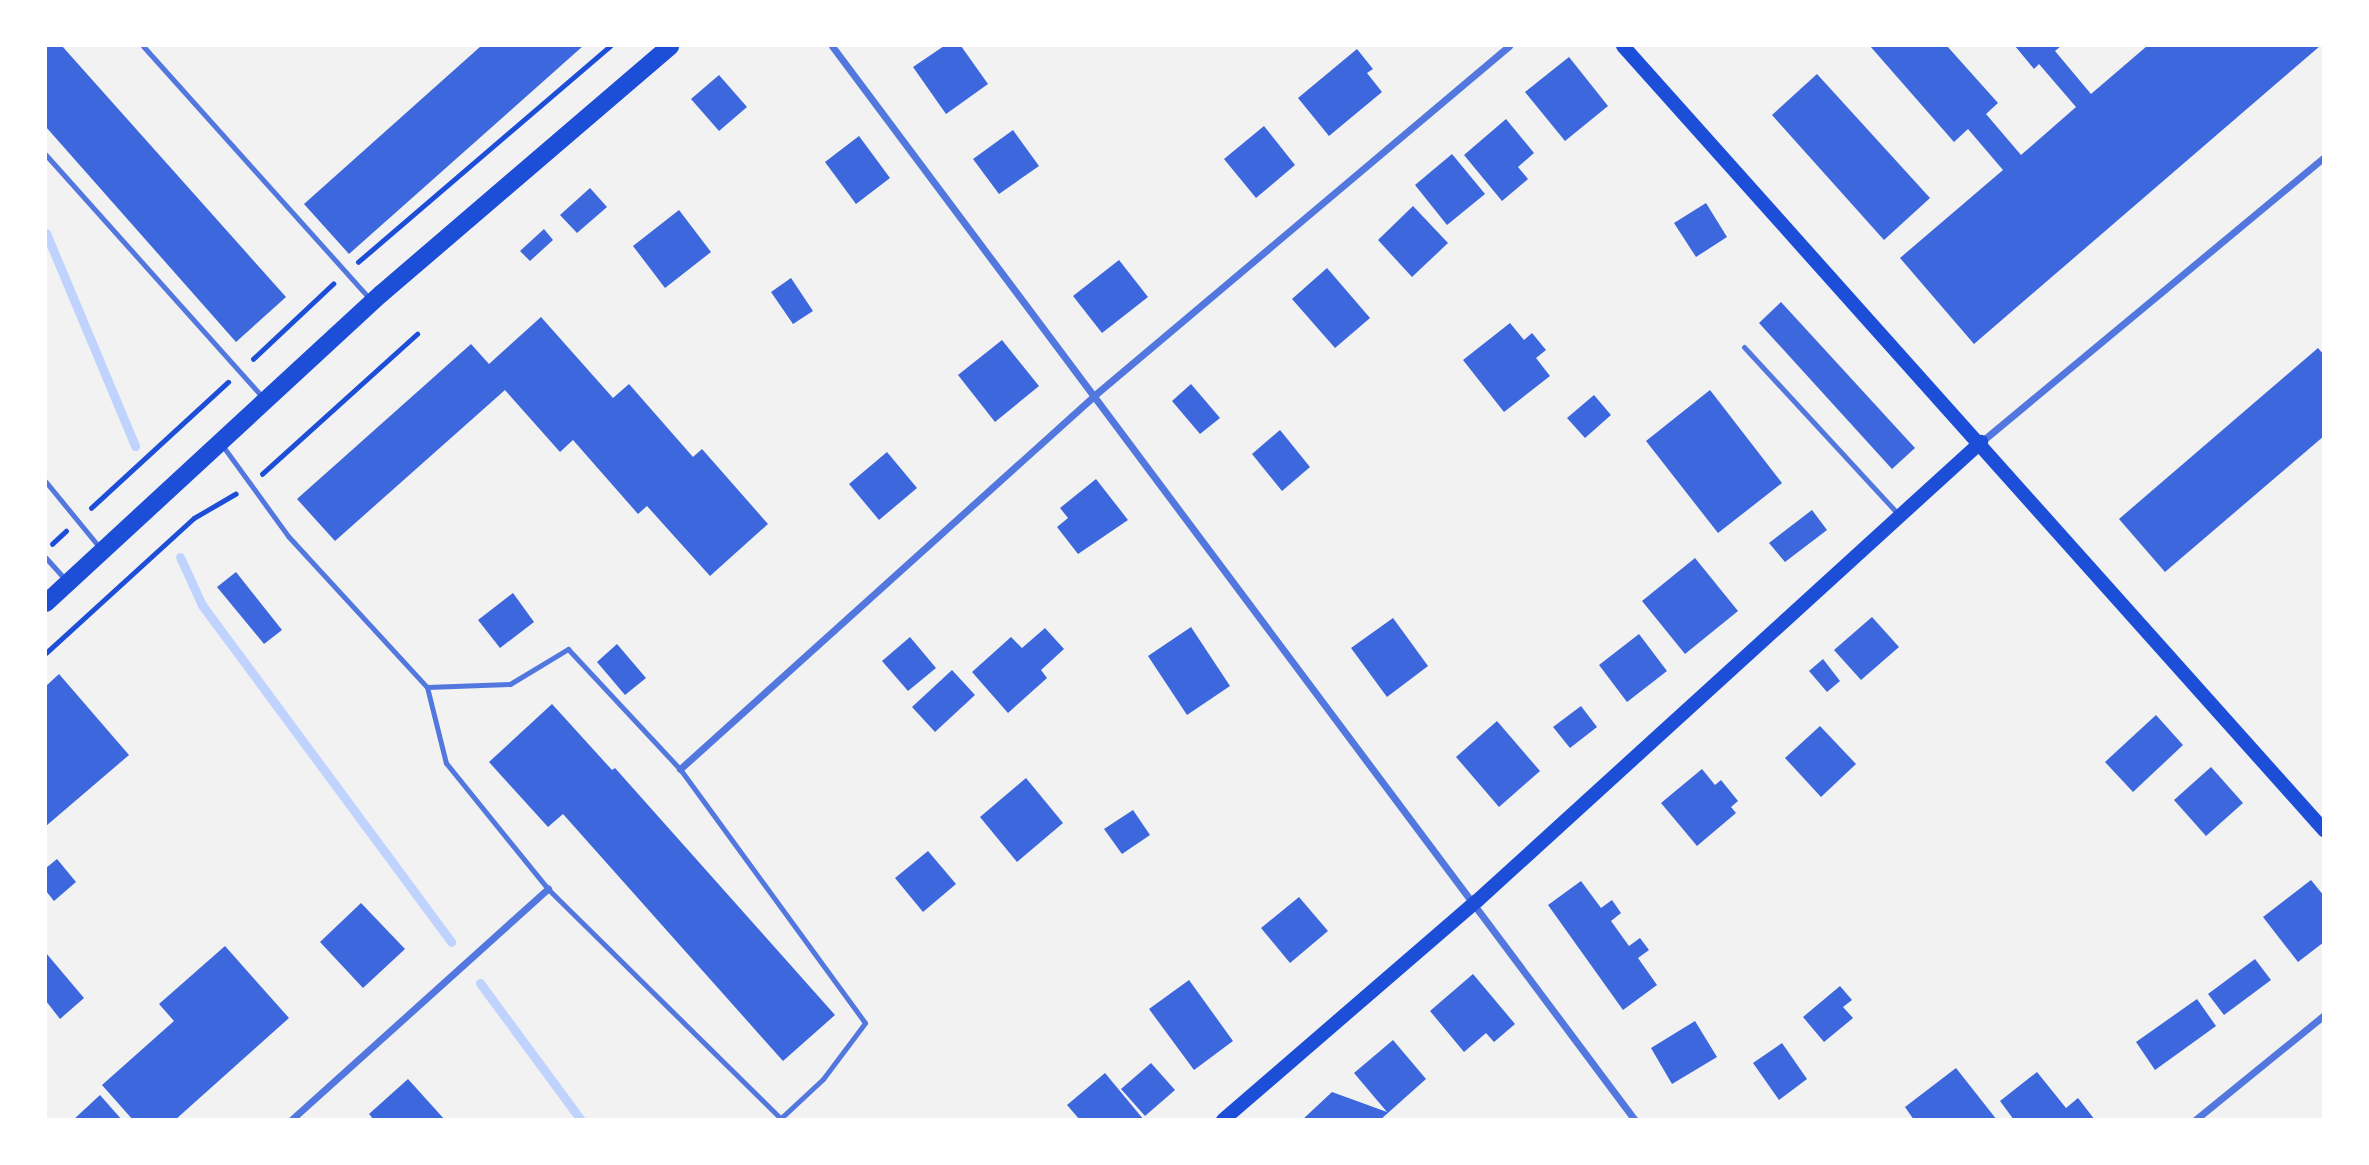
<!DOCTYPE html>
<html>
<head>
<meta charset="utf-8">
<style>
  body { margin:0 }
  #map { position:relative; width:2369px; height:1165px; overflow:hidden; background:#f2f2f2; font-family:Roboto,sans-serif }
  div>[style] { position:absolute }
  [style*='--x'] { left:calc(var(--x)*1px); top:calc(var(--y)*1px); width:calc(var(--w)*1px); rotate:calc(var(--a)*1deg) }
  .stream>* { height:9px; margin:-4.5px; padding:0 4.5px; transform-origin:4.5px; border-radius:4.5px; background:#bfd3fe }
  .building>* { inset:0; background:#3d67dc }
  .path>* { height:4.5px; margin:-2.25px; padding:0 2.25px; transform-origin:2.25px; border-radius:2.25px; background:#1d4ed8 }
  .service>* { height:5px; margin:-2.5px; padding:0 2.5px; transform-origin:2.5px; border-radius:2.5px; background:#5277de }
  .minor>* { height:7px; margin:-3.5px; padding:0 3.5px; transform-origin:3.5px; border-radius:3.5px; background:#5277de }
  .secondary>* { height:14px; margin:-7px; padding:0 7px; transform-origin:7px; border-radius:7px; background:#1d4ed8 }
  .primary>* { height:18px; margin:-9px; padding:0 9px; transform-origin:9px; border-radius:9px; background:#1d4ed8 }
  span { translate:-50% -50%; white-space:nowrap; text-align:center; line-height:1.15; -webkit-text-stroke:5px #fff; paint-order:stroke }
  .frame { position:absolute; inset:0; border:47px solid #fff; pointer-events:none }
</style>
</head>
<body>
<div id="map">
  <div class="stream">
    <div style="--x:46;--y:233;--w:231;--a:67.3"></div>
    <div style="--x:180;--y:557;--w:53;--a:65.4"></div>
    <div style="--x:202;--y:605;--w:419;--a:53.5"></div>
    <div style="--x:480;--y:983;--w:170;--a:53.6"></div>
  </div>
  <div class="building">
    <div style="clip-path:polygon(46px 46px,62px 46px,286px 297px,236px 342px,46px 127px)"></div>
    <div style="clip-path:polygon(481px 46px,583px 46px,349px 254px,304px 204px)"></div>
    <div style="clip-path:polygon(944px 46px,961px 46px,988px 84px,946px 114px,913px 67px)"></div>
    <div style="clip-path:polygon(1870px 46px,1947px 46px,1998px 103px,1986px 114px,2021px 155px,2076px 107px,2039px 64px,2034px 69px,2015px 46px,2061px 46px,2055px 51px,2091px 94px,2147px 46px,2320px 46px,1974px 344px,1900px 258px,2003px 170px,1968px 129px,1954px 142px)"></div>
    <div style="clip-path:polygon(1357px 49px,1373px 69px,1367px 73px,1382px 92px,1329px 136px,1298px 98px)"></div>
    <div style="clip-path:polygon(1569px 57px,1608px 106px,1565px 141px,1525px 92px)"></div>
    <div style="clip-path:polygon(1817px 74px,1930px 198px,1884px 240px,1772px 115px)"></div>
    <div style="clip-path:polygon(719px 75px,747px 107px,719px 131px,691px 99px)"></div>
    <div style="clip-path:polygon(1506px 119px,1534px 153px,1518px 167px,1528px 179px,1502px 201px,1464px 155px)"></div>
    <div style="clip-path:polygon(1264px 126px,1295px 165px,1256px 198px,1224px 159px)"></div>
    <div style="clip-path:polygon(1013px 130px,1039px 166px,999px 194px,973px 159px)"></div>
    <div style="clip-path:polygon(859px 136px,890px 178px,856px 204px,825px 162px)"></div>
    <div style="clip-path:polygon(1452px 154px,1485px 194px,1447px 225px,1415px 185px)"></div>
    <div style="clip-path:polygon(590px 188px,607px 207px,577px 233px,560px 215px)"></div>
    <div style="clip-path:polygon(1706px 203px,1727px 237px,1696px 257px,1674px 223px)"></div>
    <div style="clip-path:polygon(1413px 206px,1448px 243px,1412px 277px,1378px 240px)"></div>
    <div style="clip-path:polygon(679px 210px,711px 252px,665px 288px,633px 246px)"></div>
    <div style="clip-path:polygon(544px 229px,553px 240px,530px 261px,520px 251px)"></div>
    <div style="clip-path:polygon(1119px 260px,1148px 297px,1102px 333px,1073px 296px)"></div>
    <div style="clip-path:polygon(1327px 268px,1370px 318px,1335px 348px,1292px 299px)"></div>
    <div style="clip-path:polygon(791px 278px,813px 311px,793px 324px,771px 292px)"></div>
    <div style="clip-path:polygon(1781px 302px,1915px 448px,1892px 469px,1759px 323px)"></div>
    <div style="clip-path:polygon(541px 317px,613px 398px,629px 384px,693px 457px,702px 449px,768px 524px,710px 576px,647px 506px,638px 514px,573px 440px,560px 452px,505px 390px,335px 541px,297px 499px,471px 344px,489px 364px)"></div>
    <div style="clip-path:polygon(1510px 323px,1524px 340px,1532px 333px,1546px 350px,1536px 358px,1550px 376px,1504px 412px,1463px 360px)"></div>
    <div style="clip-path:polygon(1002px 340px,1039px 386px,995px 422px,958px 375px)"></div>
    <div style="clip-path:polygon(2318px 348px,2324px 355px,2324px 436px,2165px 572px,2119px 519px)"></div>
    <div style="clip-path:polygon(1191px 384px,1220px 418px,1200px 434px,1172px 401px)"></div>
    <div style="clip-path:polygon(1710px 390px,1782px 483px,1718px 533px,1646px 441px)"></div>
    <div style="clip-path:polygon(1594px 395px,1611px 415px,1585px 438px,1567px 418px)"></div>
    <div style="clip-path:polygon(1280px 430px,1310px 467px,1282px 491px,1252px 454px)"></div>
    <div style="clip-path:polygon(887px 452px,917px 488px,879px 520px,849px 484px)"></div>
    <div style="clip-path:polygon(1096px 479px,1128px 520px,1078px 554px,1057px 527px,1068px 518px,1060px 508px)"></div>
    <div style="clip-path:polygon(1812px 510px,1827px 530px,1785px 562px,1769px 543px)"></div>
    <div style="clip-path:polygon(1695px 558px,1738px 611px,1685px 654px,1642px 601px)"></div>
    <div style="clip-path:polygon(236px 572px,282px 630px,264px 644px,217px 587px)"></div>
    <div style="clip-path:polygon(513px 593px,534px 622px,500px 648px,478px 620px)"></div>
    <div style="clip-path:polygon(1872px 617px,1899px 647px,1861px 680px,1834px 650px)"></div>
    <div style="clip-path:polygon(1393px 618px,1428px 666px,1387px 697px,1351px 648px)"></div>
    <div style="clip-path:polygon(1191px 627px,1230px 686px,1187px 715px,1148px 656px)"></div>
    <div style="clip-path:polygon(1045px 628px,1064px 649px,1041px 670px,1047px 678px,1008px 713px,972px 672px,1011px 637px,1022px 648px)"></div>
    <div style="clip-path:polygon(1639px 634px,1667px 671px,1627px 702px,1599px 665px)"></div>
    <div style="clip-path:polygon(910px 637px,936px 668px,908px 691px,882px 661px)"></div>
    <div style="clip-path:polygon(617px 644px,646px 678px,625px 695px,597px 662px)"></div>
    <div style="clip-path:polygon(1823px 659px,1840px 681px,1827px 692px,1809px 671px)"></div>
    <div style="clip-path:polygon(952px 670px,975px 695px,935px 732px,912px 707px)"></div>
    <div style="clip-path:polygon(59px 674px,129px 755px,46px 826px,46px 686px)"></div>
    <div style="clip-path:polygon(552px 704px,612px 770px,615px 768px,835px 1015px,783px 1061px,563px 814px,548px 827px,489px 762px)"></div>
    <div style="clip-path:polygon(1581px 706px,1597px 727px,1570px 748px,1553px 727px)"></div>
    <div style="clip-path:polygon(2156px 715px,2183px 745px,2133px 792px,2105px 762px)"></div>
    <div style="clip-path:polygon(1497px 721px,1540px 771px,1499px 807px,1456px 757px)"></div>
    <div style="clip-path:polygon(1820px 726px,1856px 764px,1821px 797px,1785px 758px)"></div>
    <div style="clip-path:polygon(2211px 767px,2243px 803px,2206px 836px,2174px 800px)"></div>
    <div style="clip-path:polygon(1702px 769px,1715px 785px,1721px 780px,1738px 801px,1731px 807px,1736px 813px,1697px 846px,1661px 803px)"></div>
    <div style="clip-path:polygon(1026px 778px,1063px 823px,1017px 862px,980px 817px)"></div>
    <div style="clip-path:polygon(1133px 810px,1150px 835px,1122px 854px,1104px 829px)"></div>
    <div style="clip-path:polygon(928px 851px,956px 884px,923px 912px,895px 878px)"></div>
    <div style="clip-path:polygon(57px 859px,76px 882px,54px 901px,46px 891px,46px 868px)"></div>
    <div style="clip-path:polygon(2311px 880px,2324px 896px,2324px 942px,2298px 962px,2263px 917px)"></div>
    <div style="clip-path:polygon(1581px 881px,1601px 908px,1612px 900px,1621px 913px,1611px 921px,1629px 946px,1640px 938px,1649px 950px,1638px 958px,1657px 985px,1623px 1010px,1548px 905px)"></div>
    <div style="clip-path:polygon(1299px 897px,1328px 931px,1290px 963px,1261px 928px)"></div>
    <div style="clip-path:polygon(361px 903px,405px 949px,363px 988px,320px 942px)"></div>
    <div style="clip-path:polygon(225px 946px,289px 1018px,175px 1120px,133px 1120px,102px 1085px,174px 1021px,159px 1004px)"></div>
    <div style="clip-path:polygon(46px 953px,84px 998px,60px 1019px,46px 1001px)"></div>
    <div style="clip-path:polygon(2255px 959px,2271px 980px,2224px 1015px,2208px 994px)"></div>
    <div style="clip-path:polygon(1473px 974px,1515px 1024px,1494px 1042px,1486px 1033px,1464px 1052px,1430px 1011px)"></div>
    <div style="clip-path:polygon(1189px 980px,1233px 1041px,1194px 1070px,1149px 1009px)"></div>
    <div style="clip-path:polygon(1840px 986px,1852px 1000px,1843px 1007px,1853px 1018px,1824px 1042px,1803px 1017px)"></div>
    <div style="clip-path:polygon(2197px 999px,2216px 1026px,2155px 1070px,2136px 1042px)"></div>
    <div style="clip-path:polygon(1695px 1021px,1717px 1057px,1672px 1084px,1651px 1048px)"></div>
    <div style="clip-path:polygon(1393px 1040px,1426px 1079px,1380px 1120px,1302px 1120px,1332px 1092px,1387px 1112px,1354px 1073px)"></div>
    <div style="clip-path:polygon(1782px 1043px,1807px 1079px,1779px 1100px,1753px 1063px)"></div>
    <div style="clip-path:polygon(1151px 1063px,1175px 1090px,1145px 1116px,1121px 1089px)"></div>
    <div style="clip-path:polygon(1956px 1068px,1997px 1120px,1914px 1120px,1905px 1107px)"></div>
    <div style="clip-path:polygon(2037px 1072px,2066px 1108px,2078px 1098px,2095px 1120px,2014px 1120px,2000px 1101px)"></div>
    <div style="clip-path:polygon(1105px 1073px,1144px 1120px,1080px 1120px,1067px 1105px)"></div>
    <div style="clip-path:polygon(408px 1079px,445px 1120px,374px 1120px,369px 1114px)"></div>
    <div style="clip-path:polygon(100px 1095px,122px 1120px,73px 1120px)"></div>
  </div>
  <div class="path">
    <div style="--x:358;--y:262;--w:332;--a:-40.6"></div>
    <div style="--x:253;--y:359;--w:110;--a:-43.2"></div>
    <div style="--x:262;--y:474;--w:209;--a:-42.1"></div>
    <div style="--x:91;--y:508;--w:186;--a:-42.6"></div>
    <div style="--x:52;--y:544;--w:19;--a:-43"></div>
    <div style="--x:46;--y:653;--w:200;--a:-42.4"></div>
    <div style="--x:194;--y:518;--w:48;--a:-30.3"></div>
  </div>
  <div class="service">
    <div style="--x:143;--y:46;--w:340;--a:48.1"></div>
    <div style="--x:46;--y:155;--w:326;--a:48.2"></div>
    <div style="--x:1744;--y:347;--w:227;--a:47.3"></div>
    <div style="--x:222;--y:445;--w:112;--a:54"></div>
    <div style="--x:288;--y:536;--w:205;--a:47.4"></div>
    <div style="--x:427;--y:687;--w:78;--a:76"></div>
    <div style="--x:446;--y:763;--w:162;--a:51"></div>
    <div style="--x:548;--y:889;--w:329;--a:44.6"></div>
    <div style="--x:46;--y:482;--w:85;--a:50.7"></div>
    <div style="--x:46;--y:558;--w:30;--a:48"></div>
    <div style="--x:427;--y:687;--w:83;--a:-2.1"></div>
    <div style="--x:510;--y:684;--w:68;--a:-31.1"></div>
    <div style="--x:568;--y:649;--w:164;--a:47"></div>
    <div style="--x:680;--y:769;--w:314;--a:53.9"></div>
    <div style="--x:865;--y:1023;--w:70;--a:126.9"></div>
    <div style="--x:823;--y:1079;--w:57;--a:137.1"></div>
  </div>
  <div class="minor">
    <div style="--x:832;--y:46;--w:1341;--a:53.22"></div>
    <div style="--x:1981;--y:442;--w:446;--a:-39.7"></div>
    <div style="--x:680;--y:769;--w:560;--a:-42.03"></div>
    <div style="--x:1096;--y:394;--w:540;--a:-40.12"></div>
    <div style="--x:291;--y:1120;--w:346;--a:-42"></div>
    <div style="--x:2195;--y:1120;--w:166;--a:-39.1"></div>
  </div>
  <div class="secondary">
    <div style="--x:1623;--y:46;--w:1052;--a:48.2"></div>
    <div style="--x:1223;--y:1120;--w:335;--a:-40.8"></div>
    <div style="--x:1477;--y:901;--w:682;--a:-42.32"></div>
  </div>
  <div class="primary">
    <div style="--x:46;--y:603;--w:456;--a:-42.7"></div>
    <div style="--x:381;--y:294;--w:381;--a:-40.6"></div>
  </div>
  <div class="frame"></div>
</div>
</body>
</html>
